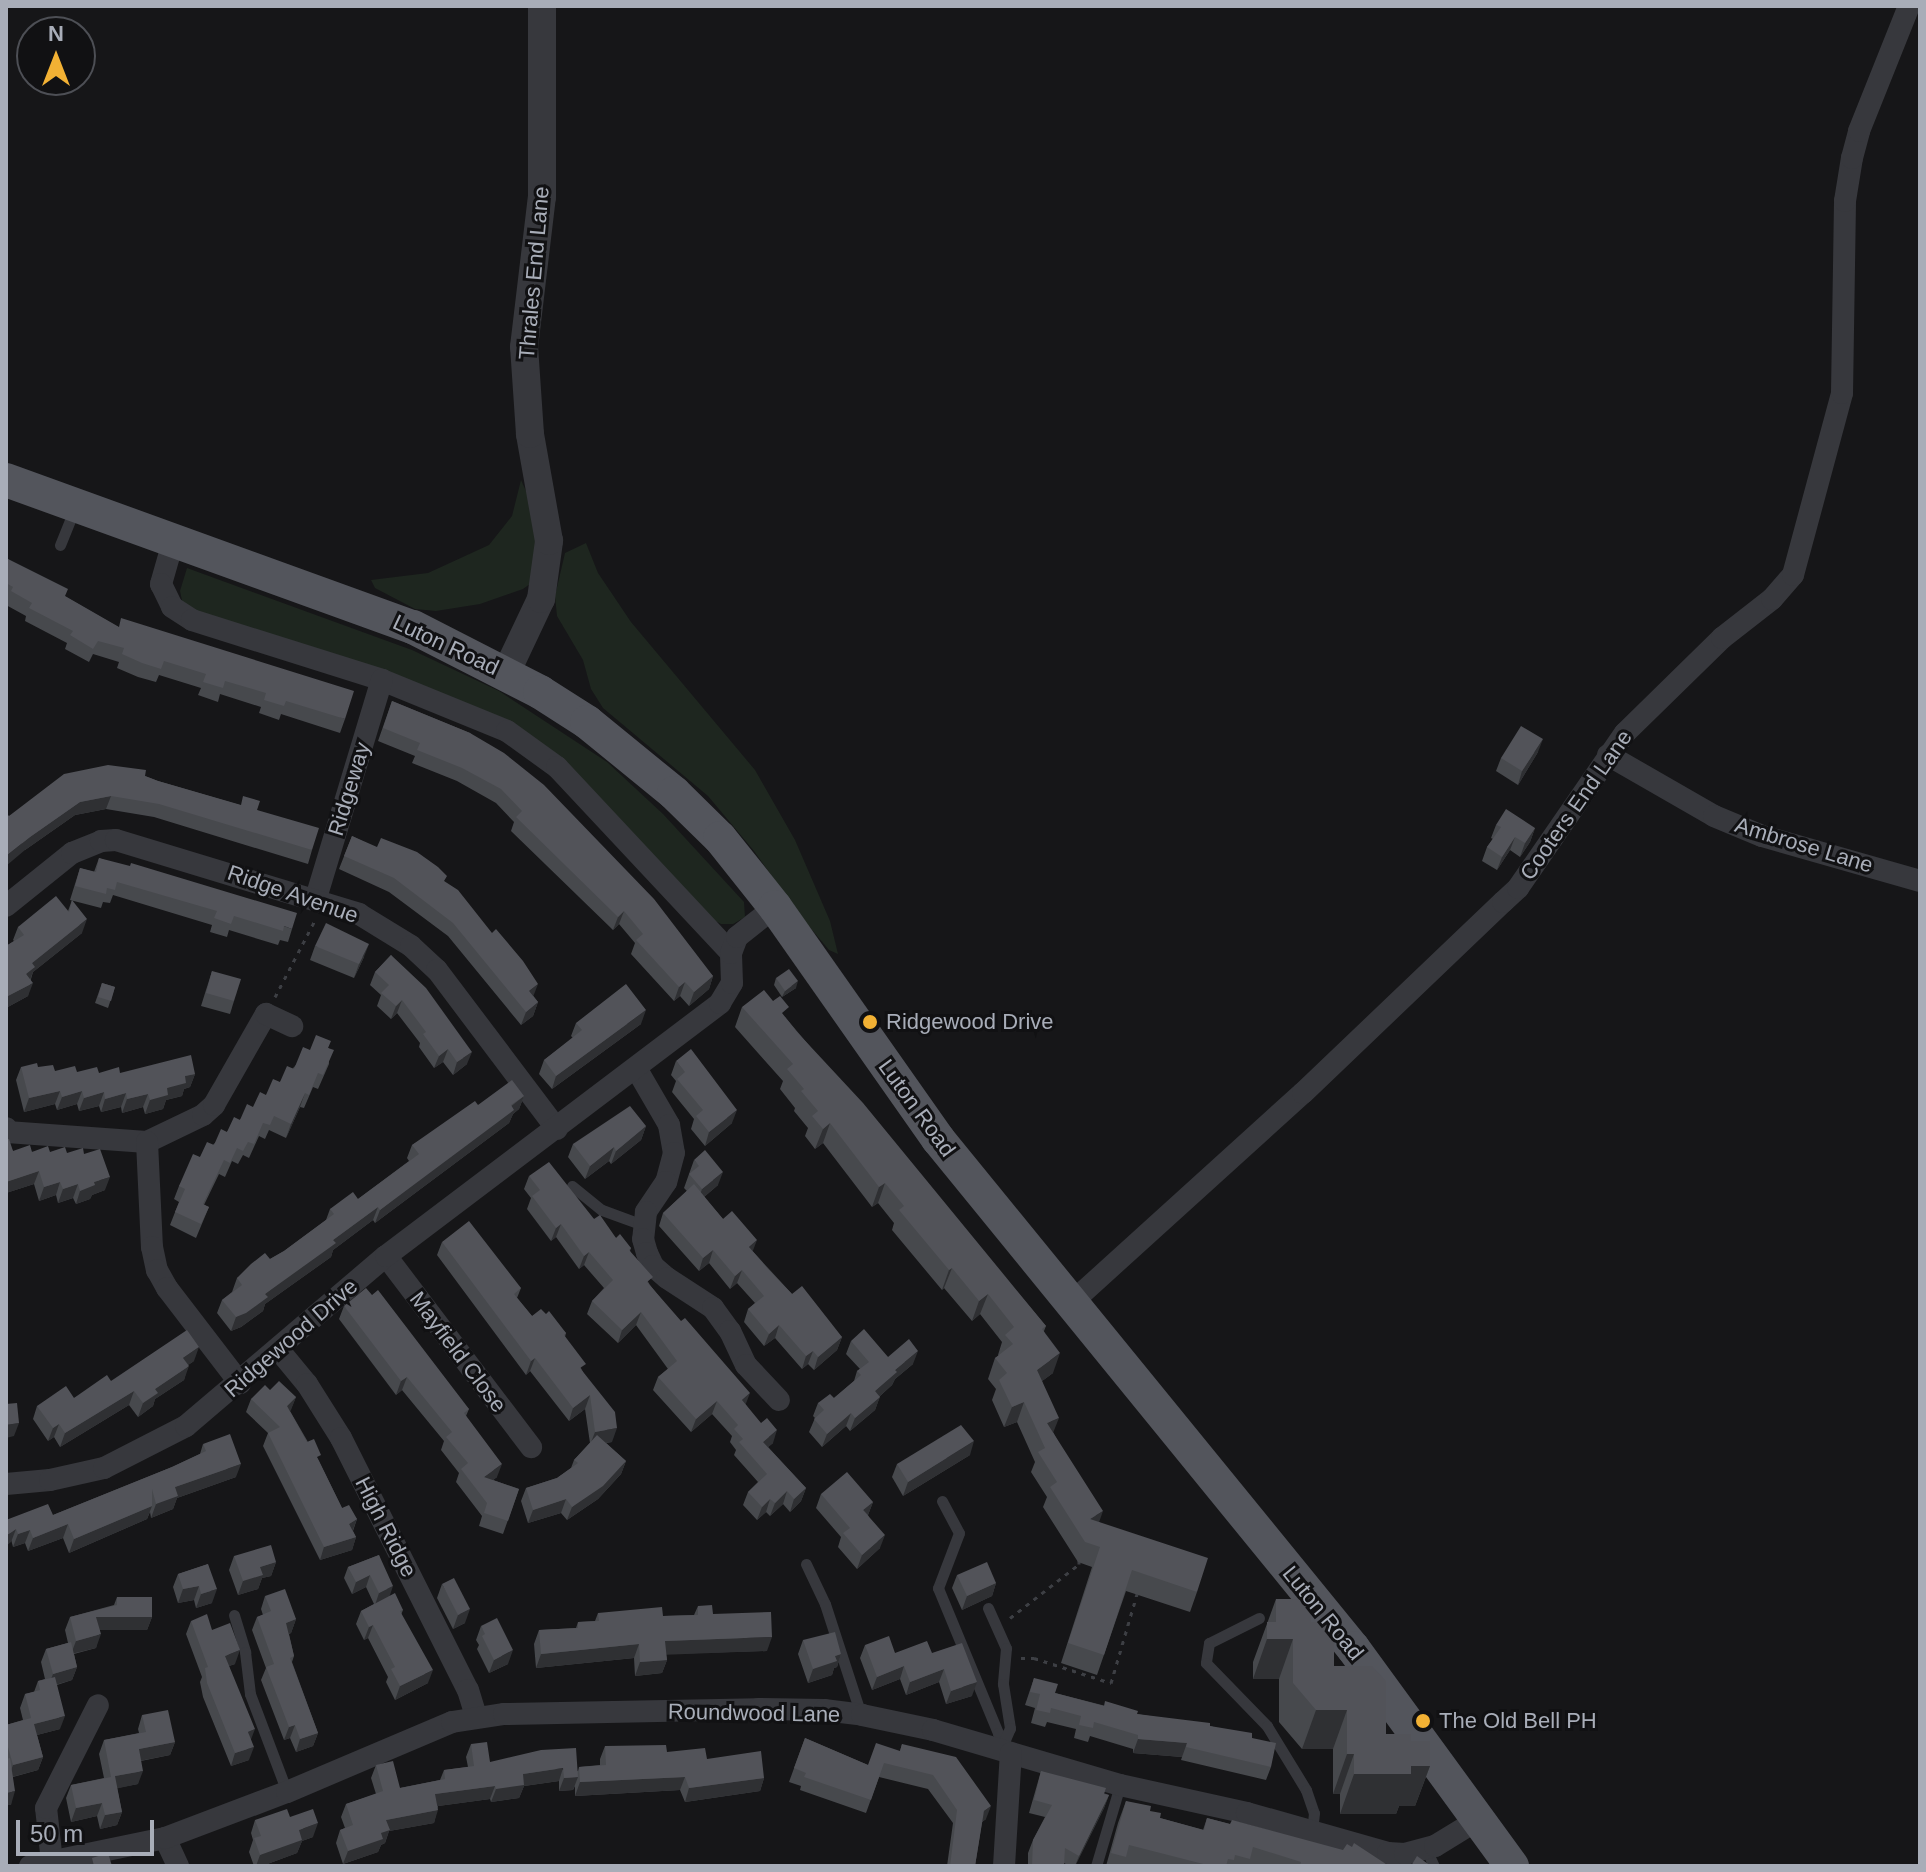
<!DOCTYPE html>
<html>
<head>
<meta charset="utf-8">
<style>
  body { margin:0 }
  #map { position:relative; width:1926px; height:1872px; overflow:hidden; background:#161618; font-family:Helvetica,sans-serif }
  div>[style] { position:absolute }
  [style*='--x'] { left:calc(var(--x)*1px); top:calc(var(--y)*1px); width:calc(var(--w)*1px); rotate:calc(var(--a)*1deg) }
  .green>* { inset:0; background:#1e261f }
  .path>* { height:3px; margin-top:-1.5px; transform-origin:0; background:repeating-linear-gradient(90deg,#3d3f44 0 4px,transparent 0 10px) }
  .service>* { height:11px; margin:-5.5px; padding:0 5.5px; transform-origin:5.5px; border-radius:5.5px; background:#37383d }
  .minor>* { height:22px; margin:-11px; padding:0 11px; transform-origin:11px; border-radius:11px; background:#37383d }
  .tertiary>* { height:28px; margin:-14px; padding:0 14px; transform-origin:14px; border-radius:14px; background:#37383d }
  .primary>* { height:34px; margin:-17px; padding:0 17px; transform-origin:17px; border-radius:17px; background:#53555c }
  .wall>* { inset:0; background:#47494d }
  .shaded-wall>* { inset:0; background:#2f3033 }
  .building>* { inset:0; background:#525359 }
  .dots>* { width:22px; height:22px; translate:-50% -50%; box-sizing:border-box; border:4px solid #111113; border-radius:50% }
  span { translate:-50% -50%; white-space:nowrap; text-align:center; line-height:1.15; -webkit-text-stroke:6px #111113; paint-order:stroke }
  .street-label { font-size:22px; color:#a8adb8 }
  .poi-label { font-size:22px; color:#a8adb8 }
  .left { translate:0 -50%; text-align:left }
  .frame { position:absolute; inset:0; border:8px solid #a8adb8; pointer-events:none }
  .north { position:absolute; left:16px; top:16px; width:80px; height:80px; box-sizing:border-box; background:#111113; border:2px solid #4d4f55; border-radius:50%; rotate:0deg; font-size:22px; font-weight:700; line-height:32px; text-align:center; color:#a8adb8 }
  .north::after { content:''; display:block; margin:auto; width:28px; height:36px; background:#f2b134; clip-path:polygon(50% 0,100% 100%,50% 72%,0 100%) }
  .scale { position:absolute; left:16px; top:1820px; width:138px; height:36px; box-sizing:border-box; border:4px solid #a8adb8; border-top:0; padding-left:10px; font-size:24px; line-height:28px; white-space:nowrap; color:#a8adb8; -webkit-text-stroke:6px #111113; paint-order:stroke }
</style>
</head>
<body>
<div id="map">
  <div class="green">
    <div style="clip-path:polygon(521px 480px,539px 520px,534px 581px,523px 589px,480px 604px,436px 611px,415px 609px,375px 588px,371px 580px,428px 573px,489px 545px,512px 516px)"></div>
    <div style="clip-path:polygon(586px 543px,598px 573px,631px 622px,755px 770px,795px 840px,830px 921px,838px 954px,829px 950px,802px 918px,754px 851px,708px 796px,603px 708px,591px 689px,583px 660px,557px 616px,555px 596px,565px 553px)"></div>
    <div style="clip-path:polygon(187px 568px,412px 650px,499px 691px,607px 762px,663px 814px,744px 902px,745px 917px,733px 924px,721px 924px,708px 917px,557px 760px,194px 615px,183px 605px,180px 591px)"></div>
  </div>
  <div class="path">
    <div style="--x:275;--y:997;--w:85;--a:-62.5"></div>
    <div style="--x:1010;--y:1618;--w:88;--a:-38"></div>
    <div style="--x:1079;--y:1564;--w:4;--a:-90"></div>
    <div style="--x:1021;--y:1658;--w:13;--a:0"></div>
    <div style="--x:1034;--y:1658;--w:81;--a:18"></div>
    <div style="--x:1111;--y:1683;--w:93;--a:-73.7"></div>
  </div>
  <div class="service">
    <div style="--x:60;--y:545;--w:40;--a:-68"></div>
    <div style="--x:572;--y:1186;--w:38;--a:39"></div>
    <div style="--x:602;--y:1210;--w:44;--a:20.1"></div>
    <div style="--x:942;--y:1501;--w:36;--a:62"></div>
    <div style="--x:959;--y:1533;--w:59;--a:110.9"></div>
    <div style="--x:938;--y:1588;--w:157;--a:67.5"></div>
    <div style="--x:998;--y:1733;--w:10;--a:45"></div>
    <div style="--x:1005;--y:1740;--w:11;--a:95"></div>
    <div style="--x:806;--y:1564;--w:44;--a:64.6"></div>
    <div style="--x:825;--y:1604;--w:117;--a:72"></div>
    <div style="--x:988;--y:1608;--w:44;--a:65.8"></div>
    <div style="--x:1006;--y:1648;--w:36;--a:95"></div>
    <div style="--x:1003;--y:1684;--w:45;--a:81"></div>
    <div style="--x:1010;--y:1728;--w:13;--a:113"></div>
    <div style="--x:234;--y:1615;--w:39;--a:73"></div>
    <div style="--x:245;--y:1652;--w:42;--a:83.2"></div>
    <div style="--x:250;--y:1694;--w:105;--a:69.3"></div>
    <div style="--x:1259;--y:1618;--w:56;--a:153.4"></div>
    <div style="--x:1209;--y:1643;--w:20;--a:99"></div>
    <div style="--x:1206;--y:1663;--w:88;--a:45.9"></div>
    <div style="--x:1267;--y:1726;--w:75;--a:58.6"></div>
    <div style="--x:1306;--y:1790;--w:24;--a:71"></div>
    <div style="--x:1314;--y:1813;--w:19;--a:96"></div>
    <div style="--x:1426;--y:1849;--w:19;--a:65"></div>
    <div style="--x:1096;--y:1866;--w:84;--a:-73.5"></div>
  </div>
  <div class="minor">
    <div style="--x:173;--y:542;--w:44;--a:105.9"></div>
    <div style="--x:161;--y:584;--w:25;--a:64"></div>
    <div style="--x:172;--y:607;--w:24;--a:33"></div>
    <div style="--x:192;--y:620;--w:199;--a:17.5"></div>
    <div style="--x:382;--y:680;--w:135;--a:22.2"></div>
    <div style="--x:507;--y:731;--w:62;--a:35.8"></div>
    <div style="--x:557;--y:767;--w:255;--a:46.9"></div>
    <div style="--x:1608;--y:755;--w:122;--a:29.9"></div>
    <div style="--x:1714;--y:816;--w:52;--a:22.6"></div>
    <div style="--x:1762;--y:836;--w:164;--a:15.9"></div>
    <div style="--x:316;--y:898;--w:228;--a:-73.2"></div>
    <div style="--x:6;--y:906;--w:85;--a:-38.8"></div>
    <div style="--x:72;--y:853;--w:31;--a:-22"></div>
    <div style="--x:101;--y:841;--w:15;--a:-4"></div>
    <div style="--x:116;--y:840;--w:254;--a:16.9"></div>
    <div style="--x:359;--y:914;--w:61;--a:31.6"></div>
    <div style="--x:411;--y:946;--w:35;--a:43"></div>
    <div style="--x:437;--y:970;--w:199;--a:53"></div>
    <div style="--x:636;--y:1068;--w:66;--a:59.9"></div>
    <div style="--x:669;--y:1125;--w:28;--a:80"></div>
    <div style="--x:674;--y:1153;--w:30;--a:105"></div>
    <div style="--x:666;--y:1182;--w:36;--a:124"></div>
    <div style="--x:646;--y:1212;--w:27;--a:96"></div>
    <div style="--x:643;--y:1239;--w:15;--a:74"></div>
    <div style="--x:647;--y:1253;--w:14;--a:65"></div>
    <div style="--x:653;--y:1266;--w:18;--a:41"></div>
    <div style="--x:667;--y:1278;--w:55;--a:33.1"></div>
    <div style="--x:713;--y:1308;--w:29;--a:54"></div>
    <div style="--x:730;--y:1331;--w:38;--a:65"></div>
    <div style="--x:746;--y:1365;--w:48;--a:46.7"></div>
    <div style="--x:6;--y:1128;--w:4;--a:76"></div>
    <div style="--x:7;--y:1132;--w:140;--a:4.1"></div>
    <div style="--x:147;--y:1142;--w:62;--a:-25.7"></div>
    <div style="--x:203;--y:1115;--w:15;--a:-42"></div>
    <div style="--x:214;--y:1105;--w:105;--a:-60.3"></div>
    <div style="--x:266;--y:1014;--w:29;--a:25"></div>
    <div style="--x:147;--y:1142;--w:105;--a:87.3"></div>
    <div style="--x:152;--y:1247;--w:24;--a:78"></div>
    <div style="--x:157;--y:1270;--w:21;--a:61"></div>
    <div style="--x:167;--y:1288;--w:120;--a:52.5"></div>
    <div style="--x:386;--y:1256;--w:240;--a:52.8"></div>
    <div style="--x:1070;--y:1304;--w:314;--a:-42.2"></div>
    <div style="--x:1303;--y:1093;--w:277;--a:-43.7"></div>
    <div style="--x:1503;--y:902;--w:21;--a:-43"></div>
    <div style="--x:1518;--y:888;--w:188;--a:-55.4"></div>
    <div style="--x:1625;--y:733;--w:136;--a:-44.4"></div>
    <div style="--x:1722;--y:638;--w:63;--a:-38"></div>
    <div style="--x:1772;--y:599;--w:32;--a:-49"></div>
    <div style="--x:1793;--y:575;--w:188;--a:-74.9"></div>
    <div style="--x:1842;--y:393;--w:192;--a:-89.1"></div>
    <div style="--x:1845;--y:201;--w:44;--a:-80.8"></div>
    <div style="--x:1852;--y:158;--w:28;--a:-75"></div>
    <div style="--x:1859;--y:131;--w:135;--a:-68.2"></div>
    <div style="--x:278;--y:1349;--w:45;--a:50.4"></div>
    <div style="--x:307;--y:1384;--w:64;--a:57.8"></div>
    <div style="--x:341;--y:1438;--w:282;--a:63.3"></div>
    <div style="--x:468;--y:1690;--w:27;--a:73"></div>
    <div style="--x:6;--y:1484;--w:44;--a:-5.2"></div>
    <div style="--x:50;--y:1480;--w:55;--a:-12.5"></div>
    <div style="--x:104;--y:1468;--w:92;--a:-27.1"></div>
    <div style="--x:186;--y:1426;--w:262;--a:-40.4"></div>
    <div style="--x:386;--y:1256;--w:419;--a:-37.1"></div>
    <div style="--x:720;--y:1003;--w:23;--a:-59"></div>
    <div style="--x:732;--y:983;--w:30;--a:-92"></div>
    <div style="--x:731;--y:953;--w:17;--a:-69"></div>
    <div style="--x:737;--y:937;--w:48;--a:-38.3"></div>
    <div style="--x:165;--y:1838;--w:31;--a:65"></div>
    <div style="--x:52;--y:1862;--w:54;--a:-96.3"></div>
    <div style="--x:46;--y:1808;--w:115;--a:-63.2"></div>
    <div style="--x:30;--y:1866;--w:138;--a:-11.7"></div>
    <div style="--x:165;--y:1838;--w:130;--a:-20.7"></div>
    <div style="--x:287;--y:1792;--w:179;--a:-23"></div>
    <div style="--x:452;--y:1722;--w:53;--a:-8.7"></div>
    <div style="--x:504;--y:1714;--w:254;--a:-1.1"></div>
    <div style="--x:758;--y:1709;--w:66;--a:0.9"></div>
    <div style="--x:824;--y:1710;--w:38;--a:7"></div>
    <div style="--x:862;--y:1715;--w:73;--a:11.9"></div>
    <div style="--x:933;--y:1730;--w:195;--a:16.4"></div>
    <div style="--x:1120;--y:1785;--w:130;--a:12.4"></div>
    <div style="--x:1247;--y:1813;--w:147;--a:15.8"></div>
    <div style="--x:1388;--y:1853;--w:17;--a:3"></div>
    <div style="--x:1405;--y:1854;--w:31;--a:-15"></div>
    <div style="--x:1435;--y:1846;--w:52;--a:-31.5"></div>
    <div style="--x:1004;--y:1866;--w:113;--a:-86.5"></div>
  </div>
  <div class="tertiary">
    <div style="--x:506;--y:673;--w:82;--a:-64.7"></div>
    <div style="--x:541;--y:599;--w:59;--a:-82.1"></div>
    <div style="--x:549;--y:541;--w:109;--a:-100.1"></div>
    <div style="--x:530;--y:434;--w:87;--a:-93.9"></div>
    <div style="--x:524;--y:347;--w:151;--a:-83.2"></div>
    <div style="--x:542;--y:197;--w:191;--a:-90"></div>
  </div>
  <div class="primary">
    <div style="--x:6;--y:480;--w:433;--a:19.9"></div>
    <div style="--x:413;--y:627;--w:143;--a:27.1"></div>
    <div style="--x:540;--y:692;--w:56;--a:32.6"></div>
    <div style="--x:587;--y:722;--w:112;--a:39.2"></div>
    <div style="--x:674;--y:793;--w:64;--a:44.4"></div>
    <div style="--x:720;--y:838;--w:88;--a:51.4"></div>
    <div style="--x:775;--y:907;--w:284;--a:54.9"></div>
    <div style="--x:938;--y:1139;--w:657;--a:50.81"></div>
    <div style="--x:1353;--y:1648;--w:270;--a:53.9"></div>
  </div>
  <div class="wall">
    <div style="clip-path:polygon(6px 558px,66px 597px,118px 627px,345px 719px,340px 733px,281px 714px,279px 720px,259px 713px,261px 707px,220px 694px,218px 702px,198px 695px,201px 688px,159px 675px,156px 682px,138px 677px,117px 668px,119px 662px,93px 654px,89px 662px,65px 649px,67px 643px,25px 621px,26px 616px,6px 605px,7px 600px,6px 599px)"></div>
    <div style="clip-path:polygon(392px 701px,470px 733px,713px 976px,709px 989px,689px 1006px,680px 996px,674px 1001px,631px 954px,635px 943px,619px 924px,613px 930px,511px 831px,514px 822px,496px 803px,457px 781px,412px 763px,415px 756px,378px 741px)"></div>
    <div style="clip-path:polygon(1538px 752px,1518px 785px,1496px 771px,1501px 758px)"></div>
    <div style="clip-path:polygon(145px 776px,158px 781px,257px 810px,312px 850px,308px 864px,154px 817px,106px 809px,75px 815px,25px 850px,9px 816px)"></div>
    <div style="clip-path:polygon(1496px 825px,1535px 828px,1530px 842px,1520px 857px,1510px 850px,1497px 870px,1482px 861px,1487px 847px,1493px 839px,1491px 838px)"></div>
    <div style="clip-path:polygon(352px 836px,445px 882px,538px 1002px,533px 1016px,521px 1025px,448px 936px,389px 892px,339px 869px)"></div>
    <div style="clip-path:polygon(99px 858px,292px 929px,288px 942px,280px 940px,278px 945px,229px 930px,227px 937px,210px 932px,212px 925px,113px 895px,110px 903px,103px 902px,101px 908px,70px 900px,80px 868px,94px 872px)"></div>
    <div style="clip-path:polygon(72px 900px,82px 933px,33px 972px,31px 979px,28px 996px,6px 1008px,6px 946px,14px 941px,13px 940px,18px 927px,68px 911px)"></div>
    <div style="clip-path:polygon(315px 946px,364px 957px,354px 978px,310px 960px)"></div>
    <div style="clip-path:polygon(391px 955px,467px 1064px,453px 1075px,443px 1062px,434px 1068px,419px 1047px,420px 1043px,397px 1013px,391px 1019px,377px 1006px,381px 995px,370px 985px,375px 972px)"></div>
    <div style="clip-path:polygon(212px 971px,234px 1001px,230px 1014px,201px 1006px)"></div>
    <div style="clip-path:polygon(776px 978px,796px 988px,782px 997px,774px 985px)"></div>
    <div style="clip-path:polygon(102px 983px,115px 987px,108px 1008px,95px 1003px)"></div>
    <div style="clip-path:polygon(742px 1007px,785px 1017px,1046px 1326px,1044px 1331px,1053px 1373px,1042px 1381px,1053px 1432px,1099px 1522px,1197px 1592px,1190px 1612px,1126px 1591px,1097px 1675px,1061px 1663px,1092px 1567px,1078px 1562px,1043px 1507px,1047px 1497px,1031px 1472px,1035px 1462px,1017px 1422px,1004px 1427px,992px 1400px,996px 1389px,988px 1379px,995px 1358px,999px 1356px,998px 1355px,1002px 1342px,980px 1314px,972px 1321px,944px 1288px,942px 1290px,892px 1230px,894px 1223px,878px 1203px,872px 1207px,823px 1143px,815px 1149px,805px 1136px,808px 1128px,794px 1111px,795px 1108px,780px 1089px,783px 1081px,735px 1027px)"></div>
    <div style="clip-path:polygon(576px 1023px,641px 1024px,552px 1089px,539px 1074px,544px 1060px,573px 1038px,571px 1036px)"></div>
    <div style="clip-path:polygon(329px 1048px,329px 1064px,318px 1089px,313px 1087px,304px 1108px,300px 1107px,286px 1138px,269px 1130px,265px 1139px,259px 1136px,249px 1158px,243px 1155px,238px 1164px,232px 1161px,225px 1177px,219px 1174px,204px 1205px,209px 1207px,196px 1238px,170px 1225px,179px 1202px,174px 1199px,179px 1186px,200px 1157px,280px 1082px,310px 1050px)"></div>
    <div style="clip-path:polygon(676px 1061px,732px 1123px,705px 1146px,691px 1129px,694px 1119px,672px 1092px,676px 1081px,671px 1075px)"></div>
    <div style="clip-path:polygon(21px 1067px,38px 1067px,55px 1071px,99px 1073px,195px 1074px,190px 1087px,184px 1089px,182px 1096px,166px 1100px,163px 1109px,145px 1114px,143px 1107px,122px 1113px,121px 1107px,101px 1112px,99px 1106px,79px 1111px,77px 1104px,57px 1110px,55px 1104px,24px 1112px,16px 1080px)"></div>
    <div style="clip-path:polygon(524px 1096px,519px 1109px,513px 1114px,509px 1123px,375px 1223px,373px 1220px,333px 1250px,331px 1257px,265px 1304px,263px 1311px,241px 1327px,231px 1331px,217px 1313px,222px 1300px,232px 1292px,237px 1278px,284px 1251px,326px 1220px,330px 1209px,358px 1199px,409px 1161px,407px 1158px,412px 1145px,478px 1105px)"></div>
    <div style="clip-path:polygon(646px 1126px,641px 1140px,611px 1164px,609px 1161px,585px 1179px,568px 1157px,573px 1144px)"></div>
    <div style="clip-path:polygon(6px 1140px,13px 1151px,84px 1154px,105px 1190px,92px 1195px,90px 1199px,76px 1204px,73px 1198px,58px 1203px,56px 1195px,39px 1201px,34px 1184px,6px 1193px)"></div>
    <div style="clip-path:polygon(694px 1160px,718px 1185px,704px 1197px,723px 1219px,792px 1294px,842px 1337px,837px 1350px,814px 1370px,808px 1364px,802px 1369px,775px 1338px,764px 1346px,744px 1322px,748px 1309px,755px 1303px,737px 1283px,730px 1289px,709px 1263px,699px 1271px,659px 1226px,663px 1213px,687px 1191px,684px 1188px)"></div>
    <div style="clip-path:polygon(529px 1176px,594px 1219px,616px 1238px,631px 1248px,630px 1251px,650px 1285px,746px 1405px,773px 1443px,768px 1447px,806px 1488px,801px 1501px,790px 1512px,783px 1504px,770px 1516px,766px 1512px,757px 1520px,743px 1505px,748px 1492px,758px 1482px,734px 1455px,736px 1450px,730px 1442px,732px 1436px,712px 1414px,691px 1432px,653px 1390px,658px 1377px,668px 1369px,636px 1325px,618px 1343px,587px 1314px,592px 1301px,604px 1288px,584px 1265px,579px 1269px,556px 1237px,551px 1241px,527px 1209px,531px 1198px,524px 1189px)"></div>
    <div style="clip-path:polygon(442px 1242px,521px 1288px,517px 1298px,532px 1316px,546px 1314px,566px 1333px,565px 1337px,583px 1372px,612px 1442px,606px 1443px,626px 1461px,621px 1474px,598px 1499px,567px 1520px,561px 1513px,528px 1523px,521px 1501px,526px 1488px,557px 1478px,571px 1468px,574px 1460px,590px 1443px,585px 1409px,569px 1421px,530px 1371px,526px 1375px,437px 1255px)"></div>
    <div style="clip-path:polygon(344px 1306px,469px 1409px,466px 1416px,497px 1477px,493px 1480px,519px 1489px,503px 1534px,479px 1526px,482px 1516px,456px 1482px,459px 1473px,441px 1450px,444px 1441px,402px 1390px,396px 1395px,339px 1319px)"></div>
    <div style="clip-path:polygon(851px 1341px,888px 1357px,913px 1364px,895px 1379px,892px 1385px,880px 1396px,875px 1410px,850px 1431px,846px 1426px,822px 1447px,809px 1432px,815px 1418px,813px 1416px,818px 1403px,834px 1398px,854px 1381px,857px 1371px,860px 1369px,846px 1354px)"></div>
    <div style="clip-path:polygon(194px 1361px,188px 1365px,184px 1380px,155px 1399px,153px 1406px,138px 1417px,129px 1405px,60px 1447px,54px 1437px,48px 1441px,33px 1419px,37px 1406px,74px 1398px,111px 1381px)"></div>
    <div style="clip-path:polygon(270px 1390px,296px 1397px,290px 1411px,319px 1461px,342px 1508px,357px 1519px,353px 1531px,356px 1537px,352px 1550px,320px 1560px,263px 1446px,268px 1433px,246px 1412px,251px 1399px)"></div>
    <div style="clip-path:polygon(203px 1444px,236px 1477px,177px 1498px,173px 1509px,151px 1518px,150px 1512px,147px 1519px,69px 1553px,63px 1538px,28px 1551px,25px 1543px,13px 1547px,6px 1520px,53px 1515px,172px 1467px,200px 1454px)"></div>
    <div style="clip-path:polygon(970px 1455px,903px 1496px,892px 1477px,897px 1464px)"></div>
    <div style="clip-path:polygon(821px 1494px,873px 1502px,868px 1515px,880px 1548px,857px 1569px,838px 1547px,841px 1537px,816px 1508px)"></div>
    <div style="clip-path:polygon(379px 1555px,389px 1596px,403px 1610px,401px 1615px,428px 1683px,395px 1700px,386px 1682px,388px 1677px,368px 1638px,364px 1640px,356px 1624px,361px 1611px,374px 1604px,366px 1587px,352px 1594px,344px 1578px,348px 1567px)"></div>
    <div style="clip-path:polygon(234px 1556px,276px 1562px,271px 1576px,262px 1578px,258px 1589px,238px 1595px,229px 1570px)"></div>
    <div style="clip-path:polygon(208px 1564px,212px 1603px,196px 1608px,194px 1600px,178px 1603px,173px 1587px,178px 1574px)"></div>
    <div style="clip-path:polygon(957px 1575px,996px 1583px,992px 1596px,962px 1610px,952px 1588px)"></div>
    <div style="clip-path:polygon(442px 1584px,465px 1623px,453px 1629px,437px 1598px)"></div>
    <div style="clip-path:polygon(265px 1596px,296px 1619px,291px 1633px,289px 1634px,294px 1656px,292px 1662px,318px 1733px,313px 1746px,296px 1752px,290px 1738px,284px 1740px,261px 1680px,266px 1668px,252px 1630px,257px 1617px,263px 1615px,261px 1609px)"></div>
    <div style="clip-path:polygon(117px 1597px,152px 1617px,147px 1630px,100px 1630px,96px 1648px,74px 1654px,77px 1667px,72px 1680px,57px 1685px,60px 1729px,37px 1735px,43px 1757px,38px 1770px,13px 1777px,11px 1805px,6px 1805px,6px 1725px,23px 1720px,20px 1708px,25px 1694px,34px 1692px,38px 1681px,45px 1679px,41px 1662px,46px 1649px,68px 1643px,65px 1630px,70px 1617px,114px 1605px)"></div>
    <div style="clip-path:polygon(1276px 1599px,1311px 1622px,1334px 1666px,1386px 1734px,1411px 1741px,1430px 1766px,1415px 1806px,1399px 1806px,1396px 1814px,1340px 1814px,1340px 1794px,1333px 1794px,1333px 1749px,1302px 1749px,1279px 1722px,1279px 1679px,1253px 1679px,1253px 1662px)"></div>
    <div style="clip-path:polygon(698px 1606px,713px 1614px,767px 1651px,666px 1654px,667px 1660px,662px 1673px,635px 1676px,634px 1658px,536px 1668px,534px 1644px,539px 1630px,576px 1628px,578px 1622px,595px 1621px,598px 1613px,663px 1616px,694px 1615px)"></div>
    <div style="clip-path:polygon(191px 1621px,212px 1630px,235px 1664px,229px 1666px,249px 1760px,231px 1766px,203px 1697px,200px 1682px,202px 1677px,186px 1634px)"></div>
    <div style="clip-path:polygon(481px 1626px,508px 1664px,489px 1673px,477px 1649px,479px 1645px,476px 1640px)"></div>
    <div style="clip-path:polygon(803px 1640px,841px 1654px,837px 1667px,834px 1668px,832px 1675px,808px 1683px,798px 1654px)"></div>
    <div style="clip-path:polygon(865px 1645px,895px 1653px,932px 1653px,972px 1696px,946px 1704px,939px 1682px,906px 1695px,900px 1679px,872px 1690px,860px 1658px)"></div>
    <div style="clip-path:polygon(1034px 1678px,1055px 1693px,1137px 1714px,1210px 1726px,1252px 1738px,1271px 1767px,1266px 1780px,1181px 1760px,1182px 1757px,1133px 1753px,1133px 1749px,1090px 1736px,1088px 1742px,1074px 1738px,1076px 1729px,1047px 1722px,1045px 1727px,1031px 1723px,1035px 1708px,1025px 1705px)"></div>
    <div style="clip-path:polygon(142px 1715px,175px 1742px,170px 1755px,141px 1761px,138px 1784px,117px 1788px,122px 1812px,117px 1825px,100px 1829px,97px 1816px,71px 1822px,66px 1798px,71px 1785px,104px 1778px,99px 1754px,104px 1740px,139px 1733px,138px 1729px)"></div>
    <div style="clip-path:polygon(805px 1738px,868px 1765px,900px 1751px,902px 1744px,986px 1819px,982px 1822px,975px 1866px,947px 1866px,953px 1823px,928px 1789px,879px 1777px,866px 1813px,800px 1790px,801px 1786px,789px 1782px)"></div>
    <div style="clip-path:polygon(471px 1744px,490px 1762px,578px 1771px,579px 1767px,600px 1765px,600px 1759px,605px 1746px,667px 1752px,707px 1759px,764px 1778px,760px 1791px,685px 1802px,680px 1790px,575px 1796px,575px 1786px,573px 1790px,559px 1791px,559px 1781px,524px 1786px,519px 1798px,491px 1802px,490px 1799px,438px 1806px,434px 1823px,389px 1831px,385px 1843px,381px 1845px,378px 1852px,343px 1864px,336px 1843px,340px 1830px,345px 1828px,341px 1817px,346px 1804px,376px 1794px,371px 1778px,376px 1765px,400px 1788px,440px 1780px,444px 1770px,468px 1767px,466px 1757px)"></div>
    <div style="clip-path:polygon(1041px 1771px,1109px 1795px,1104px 1808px,1075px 1866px,1069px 1866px,1064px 1863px,1064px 1866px,1028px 1866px,1028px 1853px,1033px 1840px,1045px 1817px,1029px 1813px)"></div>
    <div style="clip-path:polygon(1126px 1801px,1160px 1818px,1203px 1830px,1207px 1818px,1389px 1866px,1106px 1866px,1118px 1823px)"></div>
    <div style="clip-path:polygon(290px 1817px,313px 1837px,302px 1841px,297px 1853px,262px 1866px,254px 1866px,249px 1852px,253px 1840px,251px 1833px,255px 1820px)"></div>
  </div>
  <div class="shaded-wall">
    <div style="clip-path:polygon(1543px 739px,1538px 752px,1518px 785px,1522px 771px)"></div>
    <div style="clip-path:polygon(111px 796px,106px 809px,75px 815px,25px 850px,6px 866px,6px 856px,30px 837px,80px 802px)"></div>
    <div style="clip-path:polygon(1535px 828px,1530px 842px,1520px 857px,1525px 843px)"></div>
    <div style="clip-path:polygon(1515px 837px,1510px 850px,1497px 870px,1502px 857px)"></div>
    <div style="clip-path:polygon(624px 911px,619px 924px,613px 930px,618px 917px)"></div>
    <div style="clip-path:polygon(87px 919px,82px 933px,33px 972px,30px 980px,26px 974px,32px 963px)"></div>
    <div style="clip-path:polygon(369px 944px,364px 957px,354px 978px,359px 964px)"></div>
    <div style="clip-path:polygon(713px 976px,709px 989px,689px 1006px,694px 992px)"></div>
    <div style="clip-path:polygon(798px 981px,796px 988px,782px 997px,785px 991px)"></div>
    <div style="clip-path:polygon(685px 982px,680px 996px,674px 1001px,679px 987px)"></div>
    <div style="clip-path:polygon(33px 983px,28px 996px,6px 1008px,6px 997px)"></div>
    <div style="clip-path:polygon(538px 984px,533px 997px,529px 991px)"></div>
    <div style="clip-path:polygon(402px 1000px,397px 1013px,391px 1019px,396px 1006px)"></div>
    <div style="clip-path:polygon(538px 1002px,533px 1016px,521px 1025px,526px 1012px)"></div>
    <div style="clip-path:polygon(646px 1010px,641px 1024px,552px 1089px,556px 1076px)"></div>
    <div style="clip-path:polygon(448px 1049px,443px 1062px,434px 1068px,439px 1056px)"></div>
    <div style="clip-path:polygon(472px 1052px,467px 1064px,453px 1075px,457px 1062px)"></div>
    <div style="clip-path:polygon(195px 1074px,190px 1087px,184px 1089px,182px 1096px,166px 1100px,163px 1109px,145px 1114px,150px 1100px,185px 1076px)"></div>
    <div style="clip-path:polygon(60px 1091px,55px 1104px,24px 1112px,29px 1098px)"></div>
    <div style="clip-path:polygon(82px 1091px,77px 1104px,57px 1110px,62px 1097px)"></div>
    <div style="clip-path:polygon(104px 1092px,99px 1106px,79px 1111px,84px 1098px)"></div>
    <div style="clip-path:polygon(126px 1093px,121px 1107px,101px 1112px,105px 1099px)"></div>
    <div style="clip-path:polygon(305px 1093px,300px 1107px,286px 1138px,291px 1124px)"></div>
    <div style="clip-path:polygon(148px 1094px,143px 1107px,122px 1113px,127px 1099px)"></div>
    <div style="clip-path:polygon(524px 1096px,519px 1109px,513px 1114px,509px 1123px,375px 1223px,380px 1210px)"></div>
    <div style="clip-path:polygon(737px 1110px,732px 1123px,705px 1146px,709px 1132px)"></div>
    <div style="clip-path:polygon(830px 1123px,823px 1143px,815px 1149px,823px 1129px)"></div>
    <div style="clip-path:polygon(646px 1126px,641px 1140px,611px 1164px,616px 1151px)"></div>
    <div style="clip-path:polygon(614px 1147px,609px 1161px,585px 1179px,590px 1166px)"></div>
    <div style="clip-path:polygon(39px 1171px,34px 1184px,6px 1193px,6px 1182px)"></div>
    <div style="clip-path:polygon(723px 1172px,718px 1185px,697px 1203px,702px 1189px)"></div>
    <div style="clip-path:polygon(110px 1177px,105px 1190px,92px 1195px,90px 1199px,76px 1204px,80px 1191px,94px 1182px)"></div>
    <div style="clip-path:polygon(60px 1182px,56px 1195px,39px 1201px,44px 1187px)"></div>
    <div style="clip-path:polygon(885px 1183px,878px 1203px,872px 1207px,879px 1187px)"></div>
    <div style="clip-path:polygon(78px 1184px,73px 1198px,58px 1203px,63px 1189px)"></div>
    <div style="clip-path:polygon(378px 1207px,373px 1220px,333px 1250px,331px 1257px,265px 1304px,263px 1311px,241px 1327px,231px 1331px,236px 1317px,333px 1240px)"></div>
    <div style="clip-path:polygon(561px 1224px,556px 1237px,551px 1241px,556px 1228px)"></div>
    <div style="clip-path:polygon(757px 1240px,752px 1253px,749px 1247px)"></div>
    <div style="clip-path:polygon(713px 1250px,709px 1263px,699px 1271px,703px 1258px)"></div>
    <div style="clip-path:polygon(589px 1252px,584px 1265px,579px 1269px,584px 1256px)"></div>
    <div style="clip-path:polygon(952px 1268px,944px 1288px,942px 1290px,949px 1270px)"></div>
    <div style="clip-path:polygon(742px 1270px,737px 1283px,730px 1289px,735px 1276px)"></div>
    <div style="clip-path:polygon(988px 1294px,980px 1314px,972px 1321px,979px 1301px)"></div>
    <div style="clip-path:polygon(641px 1312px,636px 1325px,618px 1343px,622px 1330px)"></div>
    <div style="clip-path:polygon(779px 1325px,775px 1338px,764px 1346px,769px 1334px)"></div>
    <div style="clip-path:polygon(842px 1337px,837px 1350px,814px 1370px,818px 1357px)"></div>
    <div style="clip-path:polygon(199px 1347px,194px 1361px,178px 1372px,183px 1358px)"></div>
    <div style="clip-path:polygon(813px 1351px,808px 1364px,802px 1369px,806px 1356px)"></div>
    <div style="clip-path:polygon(918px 1351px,913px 1364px,895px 1379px,892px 1385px,871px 1404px,875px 1391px,895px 1370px)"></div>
    <div style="clip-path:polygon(1060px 1353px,1053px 1373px,1030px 1390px,1037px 1370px)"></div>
    <div style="clip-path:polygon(535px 1358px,530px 1371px,526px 1375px,531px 1361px)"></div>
    <div style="clip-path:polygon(189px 1366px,184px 1380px,155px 1399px,153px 1406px,138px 1417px,143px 1403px,155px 1389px)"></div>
    <div style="clip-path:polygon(407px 1377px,402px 1390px,396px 1395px,401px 1381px)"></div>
    <div style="clip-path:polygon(134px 1391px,129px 1405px,60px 1447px,65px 1433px)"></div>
    <div style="clip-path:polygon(750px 1393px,745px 1406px,742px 1400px)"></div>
    <div style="clip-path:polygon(590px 1395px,585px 1409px,569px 1421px,573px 1408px)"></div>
    <div style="clip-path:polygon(296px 1397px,291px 1410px,282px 1419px,287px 1406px)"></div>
    <div style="clip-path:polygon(880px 1397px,875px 1410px,850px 1431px,855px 1418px)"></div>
    <div style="clip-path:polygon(717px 1401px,712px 1414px,691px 1432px,696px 1419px)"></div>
    <div style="clip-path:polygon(1024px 1402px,1017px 1422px,1004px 1427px,1012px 1407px)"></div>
    <div style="clip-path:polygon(851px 1413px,846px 1426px,822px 1447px,827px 1434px)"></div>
    <div style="clip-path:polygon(1059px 1418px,1051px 1438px,1047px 1423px)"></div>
    <div style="clip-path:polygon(19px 1423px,14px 1436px,6px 1438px,6px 1425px)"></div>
    <div style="clip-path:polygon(59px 1424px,54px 1437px,48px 1441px,53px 1428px)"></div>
    <div style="clip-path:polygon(617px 1428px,612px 1442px,590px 1445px,595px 1432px)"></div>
    <div style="clip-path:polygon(777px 1430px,773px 1443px,758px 1456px,763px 1442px)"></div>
    <div style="clip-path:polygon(974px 1441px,970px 1455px,903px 1496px,908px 1482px)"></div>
    <div style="clip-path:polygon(626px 1461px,621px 1474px,598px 1499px,567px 1520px,572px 1507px)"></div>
    <div style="clip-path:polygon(241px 1464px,236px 1477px,177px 1498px,173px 1509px,151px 1518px,156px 1504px,175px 1487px)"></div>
    <div style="clip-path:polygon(502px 1464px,497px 1477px,479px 1491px,484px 1477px)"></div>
    <div style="clip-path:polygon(806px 1488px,801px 1501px,790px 1512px,794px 1499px)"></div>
    <div style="clip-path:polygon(787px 1491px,783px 1504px,770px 1516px,775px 1503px)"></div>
    <div style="clip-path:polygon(566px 1499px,561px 1513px,528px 1523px,533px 1510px)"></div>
    <div style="clip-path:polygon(770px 1499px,766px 1512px,757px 1520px,762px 1507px)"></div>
    <div style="clip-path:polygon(873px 1502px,868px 1515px,863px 1510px)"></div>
    <div style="clip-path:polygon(152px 1506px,147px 1519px,69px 1553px,74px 1539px)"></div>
    <div style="clip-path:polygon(1103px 1511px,1096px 1531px,1090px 1519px)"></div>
    <div style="clip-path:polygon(357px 1519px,352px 1532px,349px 1524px)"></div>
    <div style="clip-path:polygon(68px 1524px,63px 1538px,28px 1551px,33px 1538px)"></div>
    <div style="clip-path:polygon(16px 1529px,11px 1542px,6px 1546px,6px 1536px)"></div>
    <div style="clip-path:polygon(30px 1530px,25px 1543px,13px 1547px,18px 1534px)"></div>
    <div style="clip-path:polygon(885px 1535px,880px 1548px,857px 1569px,862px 1555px)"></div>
    <div style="clip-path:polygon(356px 1537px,352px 1550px,320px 1560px,324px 1547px)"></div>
    <div style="clip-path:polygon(276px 1562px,271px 1576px,262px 1578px,258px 1589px,238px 1595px,243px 1581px,260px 1567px)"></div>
    <div style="clip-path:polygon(370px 1575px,366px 1587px,352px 1594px,356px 1582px)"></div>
    <div style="clip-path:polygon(996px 1583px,992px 1596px,962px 1610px,967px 1596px)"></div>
    <div style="clip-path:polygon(199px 1586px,194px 1600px,178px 1603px,183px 1589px)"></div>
    <div style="clip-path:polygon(393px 1586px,389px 1598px,375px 1605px,379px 1593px)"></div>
    <div style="clip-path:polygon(217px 1589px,212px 1603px,196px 1608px,201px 1594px)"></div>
    <div style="clip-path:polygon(470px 1609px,465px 1623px,453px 1629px,458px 1615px)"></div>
    <div style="clip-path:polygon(96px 1617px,152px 1617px,147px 1630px,91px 1630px)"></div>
    <div style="clip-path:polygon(296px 1619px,291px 1633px,282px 1636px,286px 1623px)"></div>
    <div style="clip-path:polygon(373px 1625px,368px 1638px,364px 1640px,369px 1627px)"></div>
    <div style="clip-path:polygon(101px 1634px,96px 1648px,71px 1654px,76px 1641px)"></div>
    <div style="clip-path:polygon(772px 1637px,767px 1651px,660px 1655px,665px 1641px)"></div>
    <div style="clip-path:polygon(1267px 1639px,1293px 1639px,1279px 1679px,1253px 1679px)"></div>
    <div style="clip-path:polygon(639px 1644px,634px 1658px,536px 1668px,541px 1654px)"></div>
    <div style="clip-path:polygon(240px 1650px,235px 1664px,220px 1669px,225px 1656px)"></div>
    <div style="clip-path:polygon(513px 1650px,508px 1664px,489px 1673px,494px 1660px)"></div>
    <div style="clip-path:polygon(841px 1654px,837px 1667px,834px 1668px,832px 1675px,808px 1683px,813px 1669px,835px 1656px)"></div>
    <div style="clip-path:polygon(667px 1660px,662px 1673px,635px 1676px,640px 1662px)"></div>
    <div style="clip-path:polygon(904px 1666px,900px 1679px,872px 1690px,877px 1677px)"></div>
    <div style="clip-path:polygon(77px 1667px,72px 1680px,48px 1687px,53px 1674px)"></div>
    <div style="clip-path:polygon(944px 1669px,939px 1682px,906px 1695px,910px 1682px)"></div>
    <div style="clip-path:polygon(433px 1670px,428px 1683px,395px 1700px,400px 1686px)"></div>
    <div style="clip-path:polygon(977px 1682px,972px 1696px,946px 1704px,951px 1691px)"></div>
    <div style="clip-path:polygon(1316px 1710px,1347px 1710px,1333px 1749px,1302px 1749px)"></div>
    <div style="clip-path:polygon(65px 1716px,60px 1729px,29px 1737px,34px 1724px)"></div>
    <div style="clip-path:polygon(295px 1725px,290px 1738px,284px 1740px,289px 1727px)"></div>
    <div style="clip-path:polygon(255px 1729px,250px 1742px,248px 1732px)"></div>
    <div style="clip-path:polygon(318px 1733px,313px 1746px,296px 1752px,300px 1739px)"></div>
    <div style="clip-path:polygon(1138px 1739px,1187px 1743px,1182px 1757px,1133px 1753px)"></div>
    <div style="clip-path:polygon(175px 1742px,170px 1755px,134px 1762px,139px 1749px)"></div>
    <div style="clip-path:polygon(254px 1747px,249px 1760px,231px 1766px,235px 1753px)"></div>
    <div style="clip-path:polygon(1347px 1754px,1354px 1754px,1340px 1794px,1333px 1794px)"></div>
    <div style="clip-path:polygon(43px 1757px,38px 1770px,8px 1778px,13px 1765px)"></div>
    <div style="clip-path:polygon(1411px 1766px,1430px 1766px,1415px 1806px,1399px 1806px,1396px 1814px,1340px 1814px,1354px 1774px)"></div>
    <div style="clip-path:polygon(563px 1768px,559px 1781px,524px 1786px,519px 1798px,491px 1802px,496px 1789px,523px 1774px)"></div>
    <div style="clip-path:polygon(143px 1771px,138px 1784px,110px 1790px,115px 1776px)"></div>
    <div style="clip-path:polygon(578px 1777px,573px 1790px,559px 1791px,564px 1778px)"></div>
    <div style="clip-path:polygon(685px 1777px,680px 1790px,575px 1796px,580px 1782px)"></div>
    <div style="clip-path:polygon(764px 1778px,760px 1791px,685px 1802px,689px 1788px)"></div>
    <div style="clip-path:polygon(495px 1786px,490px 1799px,431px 1807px,435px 1794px)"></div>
    <div style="clip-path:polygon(15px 1791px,11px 1805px,6px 1805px,6px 1793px)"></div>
    <div style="clip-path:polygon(1109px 1795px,1104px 1808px,1075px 1866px,1079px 1856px)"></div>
    <div style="clip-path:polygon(102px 1803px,97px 1816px,71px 1822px,76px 1808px)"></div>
    <div style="clip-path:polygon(991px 1806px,986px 1819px,979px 1824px,984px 1811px)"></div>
    <div style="clip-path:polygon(438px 1810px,434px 1823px,389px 1831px,385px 1843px,381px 1845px,378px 1852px,343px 1864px,348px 1851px,386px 1820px)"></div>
    <div style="clip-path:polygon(122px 1812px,117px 1825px,100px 1829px,105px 1815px)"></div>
    <div style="clip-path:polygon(318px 1823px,313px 1837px,302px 1841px,297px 1853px,262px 1866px,256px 1866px,260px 1855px,299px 1830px)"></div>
  </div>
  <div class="building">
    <div style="clip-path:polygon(6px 558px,68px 589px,65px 596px,119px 627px,121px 618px,354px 691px,345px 719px,286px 701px,284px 706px,264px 700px,266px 693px,225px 681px,223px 688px,203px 682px,206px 674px,164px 661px,161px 669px,142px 663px,122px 654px,124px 648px,98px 641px,93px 649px,70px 635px,73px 631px,29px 608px,32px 603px,11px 591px,13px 587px,6px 583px)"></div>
    <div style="clip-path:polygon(392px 701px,470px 733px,504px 753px,544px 785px,654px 899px,713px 976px,694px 992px,685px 982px,679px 987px,636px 940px,643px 934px,624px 911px,618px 917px,516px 817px,522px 811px,501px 789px,462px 768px,417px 750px,420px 743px,383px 728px)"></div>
    <div style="clip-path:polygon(1521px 726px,1543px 739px,1522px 771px,1501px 758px)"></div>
    <div style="clip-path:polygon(108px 765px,146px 770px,145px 776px,158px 781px,241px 805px,243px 796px,260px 801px,257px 810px,319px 828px,312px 850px,159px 804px,111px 796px,80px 802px,30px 837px,6px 856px,6px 813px,9px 816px,64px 774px)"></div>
    <div style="clip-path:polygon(1506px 809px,1535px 828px,1525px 843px,1515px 837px,1502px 857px,1487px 847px,1501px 827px,1496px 825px)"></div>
    <div style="clip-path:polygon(352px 836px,377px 847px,381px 838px,417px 852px,438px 867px,447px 876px,444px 881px,458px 890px,492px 933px,496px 929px,523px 961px,538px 984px,529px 991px,538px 1002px,526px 1012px,453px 923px,394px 878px,344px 856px)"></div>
    <div style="clip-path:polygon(99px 858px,130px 866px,131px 863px,297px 913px,292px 929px,284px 926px,283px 931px,234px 916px,231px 924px,214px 918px,217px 911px,117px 882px,115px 890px,107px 888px,106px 894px,75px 886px,80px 868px,96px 872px)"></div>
    <div style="clip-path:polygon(56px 896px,69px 912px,72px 900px,87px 919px,32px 963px,35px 967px,26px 974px,33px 983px,6px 997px,6px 946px,24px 935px,18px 927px)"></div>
    <div style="clip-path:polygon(326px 923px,369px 944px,359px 964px,315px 946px)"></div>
    <div style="clip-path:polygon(391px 955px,426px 988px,472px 1052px,457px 1062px,448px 1049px,439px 1056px,423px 1034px,426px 1032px,402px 1000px,396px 1006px,381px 993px,389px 985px,375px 972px)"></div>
    <div style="clip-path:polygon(789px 969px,798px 981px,785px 991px,776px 978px)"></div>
    <div style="clip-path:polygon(212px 971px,241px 979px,234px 1001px,206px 993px)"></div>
    <div style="clip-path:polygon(102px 983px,115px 987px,111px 1001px,98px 997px)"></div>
    <div style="clip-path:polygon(626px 984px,646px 1010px,556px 1076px,544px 1060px,582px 1030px,576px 1023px)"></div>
    <div style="clip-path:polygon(764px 990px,773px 1001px,780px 996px,789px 1007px,782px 1013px,797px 1032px,863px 1103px,1046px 1326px,1042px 1329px,1060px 1353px,1037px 1370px,1059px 1418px,1047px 1423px,1103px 1511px,1090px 1519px,1208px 1558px,1197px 1592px,1132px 1570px,1104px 1655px,1068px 1643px,1100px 1547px,1085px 1542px,1050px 1487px,1057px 1482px,1038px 1452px,1045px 1448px,1024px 1402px,1012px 1407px,999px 1380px,1007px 1373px,995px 1358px,1013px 1344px,1005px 1335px,1014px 1327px,988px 1294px,979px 1301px,952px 1268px,949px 1270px,899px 1210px,904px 1206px,885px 1183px,879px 1187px,830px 1123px,823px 1129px,812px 1116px,818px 1111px,801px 1091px,804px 1089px,787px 1069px,793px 1064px,742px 1007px)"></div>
    <div style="clip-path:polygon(316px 1035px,331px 1041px,328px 1048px,334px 1050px,323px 1075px,318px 1073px,309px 1095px,305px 1093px,291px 1124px,274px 1116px,270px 1125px,263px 1123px,254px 1144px,248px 1142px,243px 1151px,237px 1148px,230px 1163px,224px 1160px,203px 1204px,209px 1207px,201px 1224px,175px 1212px,185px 1189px,179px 1186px,193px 1154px,200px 1157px,207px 1142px,214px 1145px,221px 1129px,227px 1132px,234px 1117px,240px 1120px,247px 1104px,253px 1107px,260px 1092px,266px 1095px,273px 1079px,280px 1082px,287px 1066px,294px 1069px,303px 1047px,310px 1050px)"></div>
    <div style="clip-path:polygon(691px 1049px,737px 1110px,709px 1132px,696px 1116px,703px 1110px,677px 1079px,685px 1072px,676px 1061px)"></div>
    <div style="clip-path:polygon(191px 1055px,195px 1074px,185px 1076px,186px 1083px,167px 1088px,168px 1095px,150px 1100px,148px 1094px,127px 1099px,126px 1093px,105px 1099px,104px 1092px,84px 1098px,82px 1091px,62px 1097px,60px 1091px,29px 1098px,21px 1067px,37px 1063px,38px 1067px,53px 1065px,55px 1071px,75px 1066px,77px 1072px,97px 1067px,99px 1073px,119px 1067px,120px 1073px)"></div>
    <div style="clip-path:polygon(512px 1080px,524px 1096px,511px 1105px,514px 1110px,380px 1210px,378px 1207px,333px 1240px,336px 1243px,265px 1294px,268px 1297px,246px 1313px,236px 1317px,222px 1300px,242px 1285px,237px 1278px,251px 1264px,265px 1253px,270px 1259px,284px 1251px,334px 1214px,330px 1209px,353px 1192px,358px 1199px,419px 1154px,412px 1145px,475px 1101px,478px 1105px)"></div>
    <div style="clip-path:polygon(630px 1106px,646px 1126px,616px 1151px,614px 1147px,590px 1166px,573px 1144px)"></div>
    <div style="clip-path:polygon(9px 1139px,13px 1151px,30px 1145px,32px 1152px,48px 1146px,50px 1152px,65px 1147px,67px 1153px,83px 1148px,84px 1154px,100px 1149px,110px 1177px,94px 1182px,95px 1185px,80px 1191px,78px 1184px,63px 1189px,60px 1182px,44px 1187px,39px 1171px,6px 1182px,6px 1140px)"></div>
    <div style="clip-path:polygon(705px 1150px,723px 1172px,702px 1189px,689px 1174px,699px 1166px,694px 1160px)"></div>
    <div style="clip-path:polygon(549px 1162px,594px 1219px,600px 1215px,616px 1238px,620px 1234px,631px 1248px,629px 1250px,653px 1277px,647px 1282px,681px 1321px,685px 1318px,750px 1393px,742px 1400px,761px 1423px,767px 1418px,777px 1430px,763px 1442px,806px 1488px,794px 1499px,787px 1491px,775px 1503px,770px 1499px,762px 1507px,748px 1492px,767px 1474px,739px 1442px,743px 1439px,734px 1429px,738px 1425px,717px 1401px,696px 1419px,658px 1377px,677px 1361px,641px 1312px,622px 1330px,592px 1301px,613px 1280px,589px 1252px,584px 1256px,561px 1224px,556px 1228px,532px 1196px,540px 1190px,529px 1176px)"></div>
    <div style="clip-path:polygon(694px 1184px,723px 1219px,732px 1211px,757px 1240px,749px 1247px,768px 1269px,792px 1294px,802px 1286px,842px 1337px,818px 1357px,813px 1351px,806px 1356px,779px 1325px,769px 1334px,748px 1309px,764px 1296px,742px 1270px,735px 1276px,713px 1250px,703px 1258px,663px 1213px)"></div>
    <div style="clip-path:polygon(469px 1221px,521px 1288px,514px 1294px,532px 1316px,541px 1309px,546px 1314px,549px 1311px,566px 1333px,564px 1335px,586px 1364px,580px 1368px,615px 1412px,617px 1428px,595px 1432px,590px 1395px,573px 1408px,535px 1358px,531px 1361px,442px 1242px)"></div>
    <div style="clip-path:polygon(366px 1288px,372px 1295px,378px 1290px,469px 1409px,464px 1413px,502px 1464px,484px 1477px,519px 1489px,508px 1521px,484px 1513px,487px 1503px,461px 1469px,468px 1463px,446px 1437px,452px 1432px,407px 1377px,401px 1381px,344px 1306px)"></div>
    <div style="clip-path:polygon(864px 1329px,888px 1357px,909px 1339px,918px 1351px,895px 1370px,897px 1372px,875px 1391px,880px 1397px,855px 1418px,851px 1413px,827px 1434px,814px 1419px,824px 1410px,818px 1403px,830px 1394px,834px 1398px,861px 1375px,857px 1371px,869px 1362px,851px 1341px)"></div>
    <div style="clip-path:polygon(187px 1330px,199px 1347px,183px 1358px,189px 1366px,155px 1389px,158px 1393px,143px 1403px,134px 1391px,65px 1433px,59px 1424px,53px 1428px,37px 1406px,66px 1386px,74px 1398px,107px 1375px,111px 1381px)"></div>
    <div style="clip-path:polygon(279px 1381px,296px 1397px,287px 1406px,307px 1442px,314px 1439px,321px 1455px,317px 1457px,342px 1508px,349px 1505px,357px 1519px,349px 1524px,356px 1537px,324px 1547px,268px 1433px,280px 1427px,251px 1399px,265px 1385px,270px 1390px)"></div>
    <div style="clip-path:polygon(17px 1403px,19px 1423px,6px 1425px,6px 1404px)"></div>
    <div style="clip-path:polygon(961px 1425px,974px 1441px,908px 1482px,897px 1464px)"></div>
    <div style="clip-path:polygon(230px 1434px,241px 1464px,175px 1487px,178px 1496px,156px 1504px,152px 1489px,152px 1506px,74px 1539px,68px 1524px,33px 1538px,30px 1530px,18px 1534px,16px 1529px,6px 1536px,6px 1520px,48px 1504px,53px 1515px,172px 1467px,206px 1451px,203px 1444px)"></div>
    <div style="clip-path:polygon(597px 1435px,626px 1461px,603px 1486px,572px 1507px,566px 1499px,533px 1510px,526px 1488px,557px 1478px,578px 1463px,574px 1460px)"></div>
    <div style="clip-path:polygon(847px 1472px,873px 1502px,863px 1510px,885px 1535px,862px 1555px,843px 1533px,850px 1528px,821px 1494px)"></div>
    <div style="clip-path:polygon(271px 1545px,276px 1562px,260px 1567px,263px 1575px,243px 1581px,234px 1556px)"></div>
    <div style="clip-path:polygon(379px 1555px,393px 1586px,379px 1593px,370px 1575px,356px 1582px,348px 1567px)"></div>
    <div style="clip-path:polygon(987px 1562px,996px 1583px,967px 1596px,957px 1575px)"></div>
    <div style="clip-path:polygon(208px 1564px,217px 1589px,201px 1594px,199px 1586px,183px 1589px,178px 1574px)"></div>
    <div style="clip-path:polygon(454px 1578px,470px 1609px,458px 1615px,442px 1584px)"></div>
    <div style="clip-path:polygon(285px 1589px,296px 1619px,286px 1623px,294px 1656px,290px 1658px,318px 1733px,300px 1739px,295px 1725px,289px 1727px,266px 1667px,274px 1664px,257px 1617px,271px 1611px,265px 1596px)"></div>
    <div style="clip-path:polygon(395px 1593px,403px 1610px,400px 1611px,433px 1670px,400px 1686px,391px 1669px,395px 1667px,373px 1625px,369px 1627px,361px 1611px)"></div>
    <div style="clip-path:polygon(117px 1597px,152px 1597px,152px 1617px,96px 1617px,101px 1634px,76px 1641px,70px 1617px,117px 1605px)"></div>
    <div style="clip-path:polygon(1276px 1599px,1311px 1599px,1311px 1622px,1334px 1622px,1334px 1666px,1372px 1666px,1386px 1681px,1386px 1734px,1411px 1734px,1411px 1741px,1430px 1741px,1430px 1766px,1411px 1766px,1411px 1774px,1354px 1774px,1354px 1754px,1347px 1754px,1347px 1710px,1316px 1710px,1293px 1683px,1293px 1639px,1267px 1639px,1267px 1622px,1276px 1622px)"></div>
    <div style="clip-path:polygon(712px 1605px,713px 1614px,771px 1612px,772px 1637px,665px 1641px,667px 1660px,640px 1662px,639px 1644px,541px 1654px,539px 1630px,578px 1628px,578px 1622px,599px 1621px,598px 1613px,662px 1607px,663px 1616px,698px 1615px,698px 1606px)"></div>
    <div style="clip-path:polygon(207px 1614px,212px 1630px,230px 1623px,240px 1650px,225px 1656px,255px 1729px,248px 1732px,254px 1747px,235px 1753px,207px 1683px,205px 1668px,208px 1667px,191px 1621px)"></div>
    <div style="clip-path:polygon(497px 1618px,513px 1650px,494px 1660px,482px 1636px,485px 1634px,481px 1626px)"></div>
    <div style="clip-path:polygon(835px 1632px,841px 1654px,835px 1656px,837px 1661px,813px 1669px,803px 1640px)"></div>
    <div style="clip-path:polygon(889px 1636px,895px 1653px,927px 1641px,932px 1653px,962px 1643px,977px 1682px,951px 1691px,944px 1669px,910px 1682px,904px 1666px,877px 1677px,865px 1645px)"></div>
    <div style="clip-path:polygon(71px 1642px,77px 1667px,53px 1674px,46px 1649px)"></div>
    <div style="clip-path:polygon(55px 1677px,65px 1716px,34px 1724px,43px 1757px,13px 1765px,6px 1740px,6px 1725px,31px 1718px,25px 1694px,40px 1690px,38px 1681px)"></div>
    <div style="clip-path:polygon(1034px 1678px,1058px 1684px,1055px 1693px,1104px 1706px,1105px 1701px,1138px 1711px,1137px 1714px,1210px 1723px,1210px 1726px,1252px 1733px,1252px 1738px,1276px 1743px,1271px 1767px,1186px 1747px,1187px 1743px,1138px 1739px,1138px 1735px,1094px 1722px,1093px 1728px,1079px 1725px,1081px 1716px,1051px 1708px,1050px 1713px,1036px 1710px,1040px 1694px,1030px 1692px)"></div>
    <div style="clip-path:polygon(168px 1710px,175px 1742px,139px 1749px,143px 1771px,115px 1776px,122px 1812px,105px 1815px,102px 1803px,76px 1808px,71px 1785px,111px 1777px,104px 1740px,146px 1732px,142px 1715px)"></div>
    <div style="clip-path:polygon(805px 1738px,868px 1765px,876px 1743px,900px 1751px,902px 1744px,956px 1757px,991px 1806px,984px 1811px,975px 1866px,950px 1866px,957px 1810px,933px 1775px,884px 1763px,871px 1800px,804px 1777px,806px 1773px,794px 1768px)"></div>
    <div style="clip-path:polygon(487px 1742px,490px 1762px,541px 1750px,576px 1748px,578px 1777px,564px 1778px,563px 1768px,523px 1774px,524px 1785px,496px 1789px,495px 1786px,435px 1794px,438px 1810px,386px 1820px,390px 1830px,381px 1833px,383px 1839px,348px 1851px,340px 1830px,353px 1825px,346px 1804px,383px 1791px,376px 1765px,393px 1761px,400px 1788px,445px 1779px,444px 1770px,474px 1766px,471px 1744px)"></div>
    <div style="clip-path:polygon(666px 1745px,667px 1752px,705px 1748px,707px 1759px,761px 1751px,764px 1778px,689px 1788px,685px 1777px,580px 1782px,579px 1767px,606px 1765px,605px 1746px)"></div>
    <div style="clip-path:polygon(10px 1758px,15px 1791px,6px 1793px,6px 1759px)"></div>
    <div style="clip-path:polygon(1041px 1771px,1106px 1788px,1104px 1794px,1109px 1795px,1079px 1856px,1065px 1848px,1064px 1866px,1032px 1866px,1033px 1840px,1052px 1805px,1034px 1800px)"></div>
    <div style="clip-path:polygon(1126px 1801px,1151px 1806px,1150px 1811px,1161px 1813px,1160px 1818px,1204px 1830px,1207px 1818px,1230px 1824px,1232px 1820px,1343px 1850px,1347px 1844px,1352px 1847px,1354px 1843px,1389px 1866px,1300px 1866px,1301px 1862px,1253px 1847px,1250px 1859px,1235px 1855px,1234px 1860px,1228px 1859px,1226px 1866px,1211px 1866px,1129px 1845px,1126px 1857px,1111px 1853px)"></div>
    <div style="clip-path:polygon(287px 1809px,290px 1817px,313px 1809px,318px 1823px,299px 1830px,302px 1840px,260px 1855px,254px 1838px,261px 1836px,255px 1820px)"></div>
    <div style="clip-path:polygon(108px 1853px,112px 1866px,94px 1866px,92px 1858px)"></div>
    <div style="clip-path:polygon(1417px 1856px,1431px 1866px,1411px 1866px)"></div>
  </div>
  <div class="dots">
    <div style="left:870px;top:1022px;background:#f2b134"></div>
    <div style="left:1423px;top:1721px;background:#f2b134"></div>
  </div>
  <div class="street-label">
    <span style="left:534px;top:273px;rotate:-85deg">Thrales End Lane</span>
    <span style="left:446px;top:645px;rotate:25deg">Luton Road</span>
    <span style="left:349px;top:789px;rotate:-73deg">Ridgeway</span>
    <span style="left:1576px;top:805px;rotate:-55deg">Cooters End Lane</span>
    <span style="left:1804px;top:845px;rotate:17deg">Ambrose Lane</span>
    <span style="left:293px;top:894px;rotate:19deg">Ridge Avenue</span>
    <span style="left:917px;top:1108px;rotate:54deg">Luton Road</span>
    <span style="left:291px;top:1338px;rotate:-41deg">Ridgewood Drive</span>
    <span style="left:458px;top:1352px;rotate:53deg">Mayfield Close</span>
    <span style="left:386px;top:1527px;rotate:63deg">High Ridge</span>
    <span style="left:1323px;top:1613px;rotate:51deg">Luton Road</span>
    <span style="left:754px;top:1713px;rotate:1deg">Roundwood Lane</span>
  </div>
  <div class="poi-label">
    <span class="left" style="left:886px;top:1022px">Ridgewood Drive</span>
    <span class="left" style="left:1439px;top:1721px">The Old Bell PH</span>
  </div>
  <div class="frame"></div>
  <div class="north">N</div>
  <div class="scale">50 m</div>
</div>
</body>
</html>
